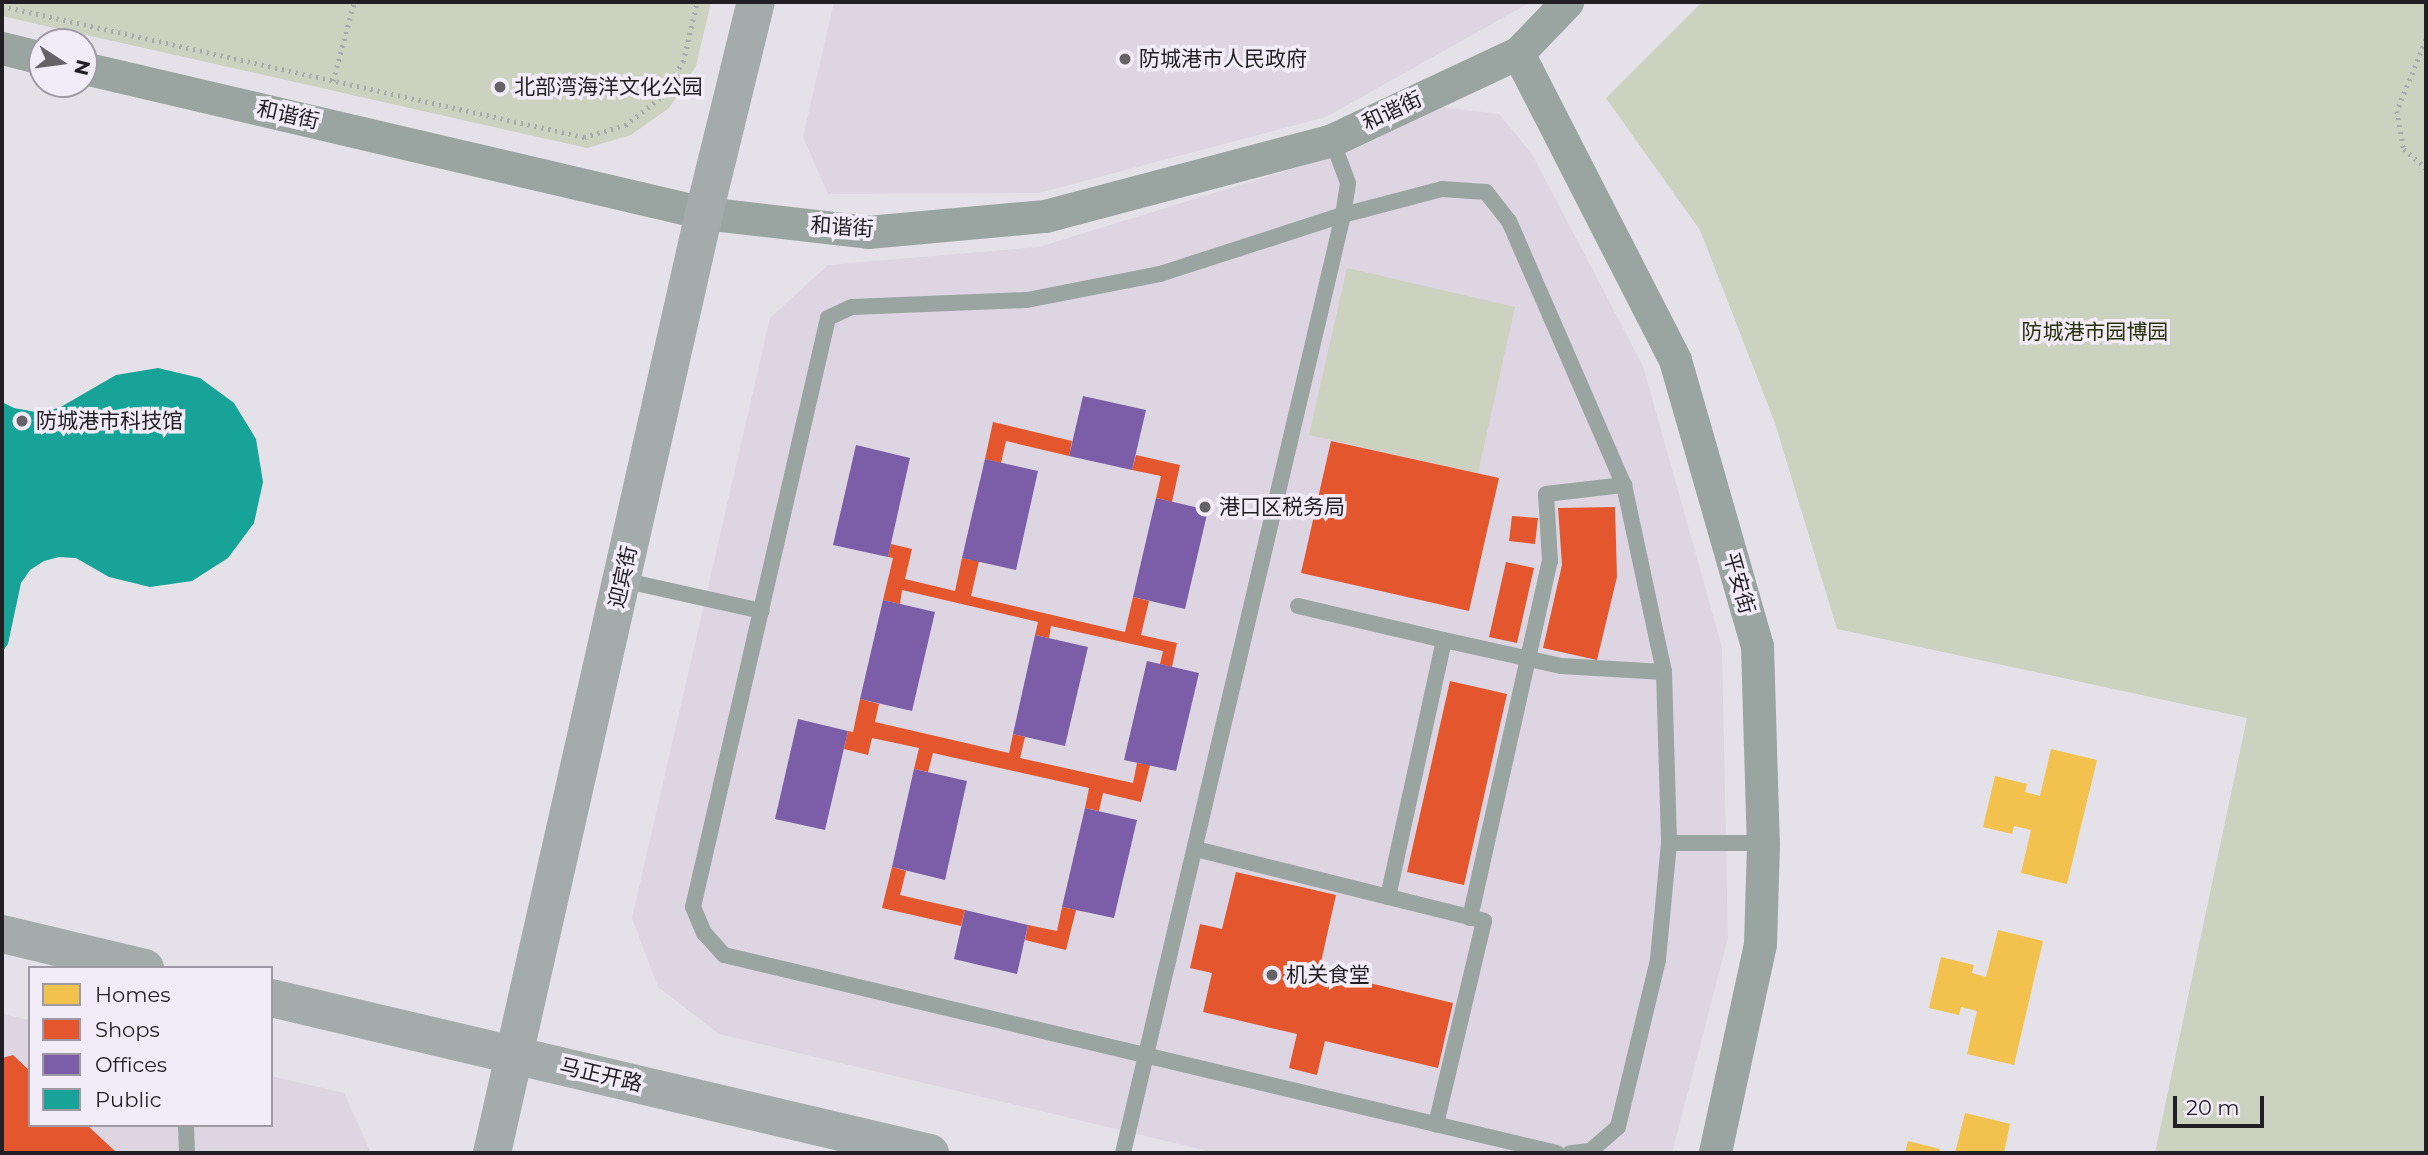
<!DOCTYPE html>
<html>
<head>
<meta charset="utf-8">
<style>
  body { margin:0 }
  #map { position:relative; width:2428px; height:1155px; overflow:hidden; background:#e5e1e8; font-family:Montserrat,"Noto Sans SC",sans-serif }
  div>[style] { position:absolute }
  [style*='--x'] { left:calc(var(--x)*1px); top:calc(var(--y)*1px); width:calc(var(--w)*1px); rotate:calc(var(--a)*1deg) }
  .built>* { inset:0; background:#ddd5e2 }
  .green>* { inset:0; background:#ccd1c0 }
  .homes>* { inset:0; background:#f2c14e }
  .shops>* { inset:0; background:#e4572e }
  .offices>* { inset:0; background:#7b5ea7 }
  .public>* { inset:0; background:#17a398 }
  .path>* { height:4.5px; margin-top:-2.25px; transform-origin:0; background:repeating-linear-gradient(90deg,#a6abaa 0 2px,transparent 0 7px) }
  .service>* { height:16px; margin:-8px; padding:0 8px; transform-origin:8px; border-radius:8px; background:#9aa5a1 }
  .minor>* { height:33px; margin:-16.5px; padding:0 16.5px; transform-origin:16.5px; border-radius:16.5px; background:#9aa5a1 }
  .secondary>* { height:38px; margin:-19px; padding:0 19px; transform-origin:19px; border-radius:19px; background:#a4acab }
  .dots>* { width:19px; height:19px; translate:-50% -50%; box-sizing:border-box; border:4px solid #f2ebf8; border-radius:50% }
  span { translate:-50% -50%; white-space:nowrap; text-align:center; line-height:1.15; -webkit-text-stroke:7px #f2ebf8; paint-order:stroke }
  .poi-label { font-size:21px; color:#211f23 }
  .left { translate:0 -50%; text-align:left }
  .street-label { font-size:21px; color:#211f23 }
  .park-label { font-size:21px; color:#283209 }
  .frame { position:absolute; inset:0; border:4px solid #211f23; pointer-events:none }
  .legend { position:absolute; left:28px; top:966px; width:245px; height:161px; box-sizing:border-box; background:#f2ebf8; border:2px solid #9e99a3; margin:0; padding:9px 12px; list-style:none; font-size:21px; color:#211f23 }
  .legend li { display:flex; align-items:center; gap:14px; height:35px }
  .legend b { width:35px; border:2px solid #9e99a3 }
  .north { position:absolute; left:28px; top:28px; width:70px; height:70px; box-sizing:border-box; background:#f2ebf8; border:2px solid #9e99a3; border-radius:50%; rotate:103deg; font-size:19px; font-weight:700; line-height:28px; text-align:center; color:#211f23 }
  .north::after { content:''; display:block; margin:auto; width:24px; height:32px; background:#666368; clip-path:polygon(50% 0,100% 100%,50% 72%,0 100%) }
  .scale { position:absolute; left:2173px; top:1096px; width:91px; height:32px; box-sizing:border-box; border:4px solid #211f23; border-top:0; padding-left:9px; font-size:21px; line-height:24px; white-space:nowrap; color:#211f23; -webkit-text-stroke:5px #f2ebf8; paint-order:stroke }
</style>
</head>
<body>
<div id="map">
  <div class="built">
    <div style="clip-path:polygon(834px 2px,1531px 2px,1326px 117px,1039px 193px,828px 194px,803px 137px)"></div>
    <div style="clip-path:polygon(1442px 107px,1499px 114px,1532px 154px,1643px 366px,1722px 647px,1728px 938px,1672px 1153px,1216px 1153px,719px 1034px,658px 987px,632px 918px,770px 318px,828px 265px,1039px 247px,1337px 155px)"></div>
    <div style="clip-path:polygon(2px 1014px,30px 1020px,30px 1125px,271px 1125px,271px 1076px,344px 1093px,371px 1153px,2px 1153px)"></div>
  </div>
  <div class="green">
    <div style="clip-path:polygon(2px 2px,711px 2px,696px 66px,669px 108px,631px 135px,587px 148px,2px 16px)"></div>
    <div style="clip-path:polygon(1702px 2px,2426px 2px,2426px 1153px,2155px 1153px,2247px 718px,1837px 629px,1775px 423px,1700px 230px,1606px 98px)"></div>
    <div style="clip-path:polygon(1347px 268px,1515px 307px,1478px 473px,1309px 435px)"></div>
  </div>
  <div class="homes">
    <div style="clip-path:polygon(2051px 749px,2097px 760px,2067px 884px,2021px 873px,2031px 830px,2014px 826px,2012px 834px,1983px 827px,1995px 776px,2027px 784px,2025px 792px,2040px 796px)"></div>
    <div style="clip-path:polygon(1998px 930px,2043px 941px,2014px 1065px,1967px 1054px,1977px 1011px,1961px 1007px,1959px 1015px,1929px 1008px,1941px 957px,1974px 965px,1972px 973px,1986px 977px)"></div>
    <div style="clip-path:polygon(1965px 1113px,2010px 1124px,2004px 1153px,1955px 1153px)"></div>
    <div style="clip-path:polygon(1908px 1141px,1940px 1149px,1939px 1153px,1905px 1153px)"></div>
  </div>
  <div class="shops">
    <div style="clip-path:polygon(993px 422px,1072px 441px,1069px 456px,1006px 441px,1001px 463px,985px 459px)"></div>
    <div style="clip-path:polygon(1331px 441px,1499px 478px,1469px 611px,1301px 573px)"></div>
    <div style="clip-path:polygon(1136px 455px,1180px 465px,1172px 502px,1156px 498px,1161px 476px,1132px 470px)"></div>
    <div style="clip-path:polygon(1615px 507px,1617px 577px,1597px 660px,1543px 648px,1562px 565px,1558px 508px)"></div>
    <div style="clip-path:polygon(1512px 516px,1538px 518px,1535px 544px,1509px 541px)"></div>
    <div style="clip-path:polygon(891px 544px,912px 549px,905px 579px,955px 591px,962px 558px,979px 561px,971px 596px,1125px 632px,1133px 597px,1149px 601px,1141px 635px,1177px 643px,1172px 667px,1160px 664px,1163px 651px,1051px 626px,1049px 638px,1035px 635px,1038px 622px,902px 590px,900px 604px,883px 600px,893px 558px,888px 557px)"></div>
    <div style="clip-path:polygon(1506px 562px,1534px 568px,1517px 643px,1489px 637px)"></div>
    <div style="clip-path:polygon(1450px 681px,1507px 694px,1464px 885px,1407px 872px)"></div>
    <div style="clip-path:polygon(860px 699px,879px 704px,875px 722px,1009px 753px,1013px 734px,1025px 737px,1020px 758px,1092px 774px,1133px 783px,1137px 763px,1150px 765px,1141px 802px,1103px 793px,1099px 811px,1085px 808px,1089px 788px,933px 753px,928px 772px,914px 769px,919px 748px,872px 738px,868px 755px,844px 749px,848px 731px,853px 732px)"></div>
    <div style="clip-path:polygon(892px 867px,906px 871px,900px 895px,965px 910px,961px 926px,882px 908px)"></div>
    <div style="clip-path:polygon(1236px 872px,1336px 895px,1319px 971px,1453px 1003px,1438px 1068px,1325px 1041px,1317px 1075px,1289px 1068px,1297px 1034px,1203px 1012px,1212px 973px,1190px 968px,1200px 924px,1222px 929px)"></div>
    <div style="clip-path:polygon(1062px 907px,1076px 910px,1066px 950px,1025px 940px,1028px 925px,1057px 931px)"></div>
    <div style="clip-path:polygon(13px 1055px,30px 1071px,30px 1125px,87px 1125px,117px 1153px,2px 1153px,2px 1058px)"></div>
  </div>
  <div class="offices">
    <div style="clip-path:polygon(1083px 396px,1146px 410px,1132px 470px,1069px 456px)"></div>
    <div style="clip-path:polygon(856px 445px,910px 458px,888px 557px,833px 545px)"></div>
    <div style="clip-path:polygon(985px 459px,1038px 471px,1016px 570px,962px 558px)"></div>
    <div style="clip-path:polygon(1156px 498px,1208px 510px,1185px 609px,1133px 597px)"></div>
    <div style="clip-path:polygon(883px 600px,935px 612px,912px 711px,860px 699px)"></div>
    <div style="clip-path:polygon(1035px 635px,1088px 647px,1065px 746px,1013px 734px)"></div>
    <div style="clip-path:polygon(1147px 661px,1199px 673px,1176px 771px,1124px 760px)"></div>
    <div style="clip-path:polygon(798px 719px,848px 731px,825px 830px,775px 819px)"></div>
    <div style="clip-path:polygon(914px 769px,967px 781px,945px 880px,892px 867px)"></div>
    <div style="clip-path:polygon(1085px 808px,1137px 820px,1114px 918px,1062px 907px)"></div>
    <div style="clip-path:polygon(965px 910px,1028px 925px,1017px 974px,954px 959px)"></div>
  </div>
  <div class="public">
    <div style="clip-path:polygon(158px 368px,200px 378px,234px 403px,256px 439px,263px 482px,254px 523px,228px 558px,192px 581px,150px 587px,109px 577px,76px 558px,59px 557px,44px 561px,30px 570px,21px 583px,8px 644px,2px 652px,2px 402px,14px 408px,36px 412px,59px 408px,116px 375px)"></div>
  </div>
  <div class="path">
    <div style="--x:2;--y:6;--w:597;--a:12.69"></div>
    <div style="--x:584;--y:137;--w:43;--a:-16.3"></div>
    <div style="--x:625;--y:125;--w:44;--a:-37.6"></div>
    <div style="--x:660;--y:98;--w:43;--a:-57.4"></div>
    <div style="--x:683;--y:62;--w:62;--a:-76.9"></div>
    <div style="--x:2426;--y:40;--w:77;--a:112.2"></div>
    <div style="--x:2397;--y:111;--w:39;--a:80"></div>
    <div style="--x:2404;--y:149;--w:29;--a:41"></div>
    <div style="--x:333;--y:81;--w:82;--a:-75.1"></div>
  </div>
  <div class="service">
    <div style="--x:622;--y:580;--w:143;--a:12.5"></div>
    <div style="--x:1298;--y:606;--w:150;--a:13.1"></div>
    <div style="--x:1669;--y:843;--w:94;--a:0"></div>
    <div style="--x:1196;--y:849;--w:297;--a:14"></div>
    <div style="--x:1484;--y:921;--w:209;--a:103.3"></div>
    <div style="--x:1388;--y:897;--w:263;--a:-77.7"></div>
    <div style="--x:1444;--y:640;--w:120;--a:12.5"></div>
    <div style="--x:1561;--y:666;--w:103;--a:3.3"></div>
    <div style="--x:1470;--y:918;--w:366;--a:-77.4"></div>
    <div style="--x:1550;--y:561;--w:67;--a:-93.4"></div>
    <div style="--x:1546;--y:494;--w:79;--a:-6.6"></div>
    <div style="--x:186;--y:1125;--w:28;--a:88"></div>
    <div style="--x:1123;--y:1153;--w:963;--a:-76.8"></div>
    <div style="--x:1343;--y:215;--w:32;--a:-81"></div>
    <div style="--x:1348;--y:183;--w:46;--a:-110.4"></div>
    <div style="--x:1557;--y:1153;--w:856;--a:-166.63"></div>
    <div style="--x:724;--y:955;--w:30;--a:-132"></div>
    <div style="--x:704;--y:933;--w:28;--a:-113"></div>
    <div style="--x:693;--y:907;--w:604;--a:-77.09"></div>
    <div style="--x:828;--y:318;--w:26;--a:-25"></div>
    <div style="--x:852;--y:307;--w:175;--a:-2.3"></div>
    <div style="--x:1027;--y:300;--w:136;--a:-11.1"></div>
    <div style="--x:1160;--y:274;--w:192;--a:-17.9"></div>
    <div style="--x:1343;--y:215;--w:102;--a:-14.7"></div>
    <div style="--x:1442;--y:189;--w:44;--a:3.9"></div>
    <div style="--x:1486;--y:192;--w:37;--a:52"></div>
    <div style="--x:1509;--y:221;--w:288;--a:66.5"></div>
    <div style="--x:1624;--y:485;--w:191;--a:77.9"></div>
    <div style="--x:1664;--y:672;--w:171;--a:88.3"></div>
    <div style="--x:1669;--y:843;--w:118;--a:95.4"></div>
    <div style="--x:1658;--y:960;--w:172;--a:103.5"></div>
    <div style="--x:1618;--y:1127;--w:37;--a:139"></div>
    <div style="--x:1590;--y:1151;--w:20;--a:174"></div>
  </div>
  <div class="minor">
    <div style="--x:2;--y:48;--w:41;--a:14"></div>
    <div style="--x:1518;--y:53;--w:345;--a:62.9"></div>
    <div style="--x:1675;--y:360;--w:298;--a:74"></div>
    <div style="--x:1757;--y:646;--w:197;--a:88.3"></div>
    <div style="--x:1763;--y:843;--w:101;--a:91.7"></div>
    <div style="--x:1760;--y:944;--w:214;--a:102.2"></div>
    <div style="--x:84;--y:68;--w:637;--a:13.16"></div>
    <div style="--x:704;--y:213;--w:165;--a:6.6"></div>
    <div style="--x:868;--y:232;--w:178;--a:-5.2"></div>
    <div style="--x:1045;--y:216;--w:297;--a:-14.8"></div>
    <div style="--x:1332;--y:140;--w:205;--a:-25.1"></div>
    <div style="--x:1518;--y:53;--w:71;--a:-46.1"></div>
  </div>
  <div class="secondary">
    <div style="--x:2;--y:934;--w:147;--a:13.4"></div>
    <div style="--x:271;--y:998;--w:677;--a:13.24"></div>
    <div style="--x:492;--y:1153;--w:964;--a:-77.29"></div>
    <div style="--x:704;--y:213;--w:217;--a:-76.2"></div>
  </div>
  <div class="dots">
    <div style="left:1125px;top:59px;background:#666368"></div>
    <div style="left:500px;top:87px;background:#666368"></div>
    <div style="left:22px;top:421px;background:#666368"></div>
    <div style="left:1205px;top:507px;background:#666368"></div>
    <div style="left:1272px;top:975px;background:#666368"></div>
  </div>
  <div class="poi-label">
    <span class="left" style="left:1139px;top:59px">防城港市人民政府</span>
    <span class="left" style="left:514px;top:87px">北部湾海洋文化公园</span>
    <span class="left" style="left:36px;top:421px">防城港市科技馆</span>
    <span class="left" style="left:1219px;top:507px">港口区税务局</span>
    <span class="left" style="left:1286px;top:975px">机关食堂</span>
  </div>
  <div class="street-label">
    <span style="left:1392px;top:111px;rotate:-25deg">和谐街</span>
    <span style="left:288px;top:115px;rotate:13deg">和谐街</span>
    <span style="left:842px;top:227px;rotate:4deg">和谐街</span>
    <span style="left:623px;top:577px;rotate:-77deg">迎宾街</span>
    <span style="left:1739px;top:583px;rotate:74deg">平安街</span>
    <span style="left:601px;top:1075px;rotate:13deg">马正开路</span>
  </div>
  <div class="park-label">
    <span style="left:2095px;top:332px">防城港市园博园</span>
  </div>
  <div class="frame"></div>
  <ul class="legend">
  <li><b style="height:19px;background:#f2c14e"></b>Homes</li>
  <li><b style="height:19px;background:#e4572e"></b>Shops</li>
  <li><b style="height:19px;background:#7b5ea7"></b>Offices</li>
  <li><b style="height:19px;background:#17a398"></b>Public</li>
  </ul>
  <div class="north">N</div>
  <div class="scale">20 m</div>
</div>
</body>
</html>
